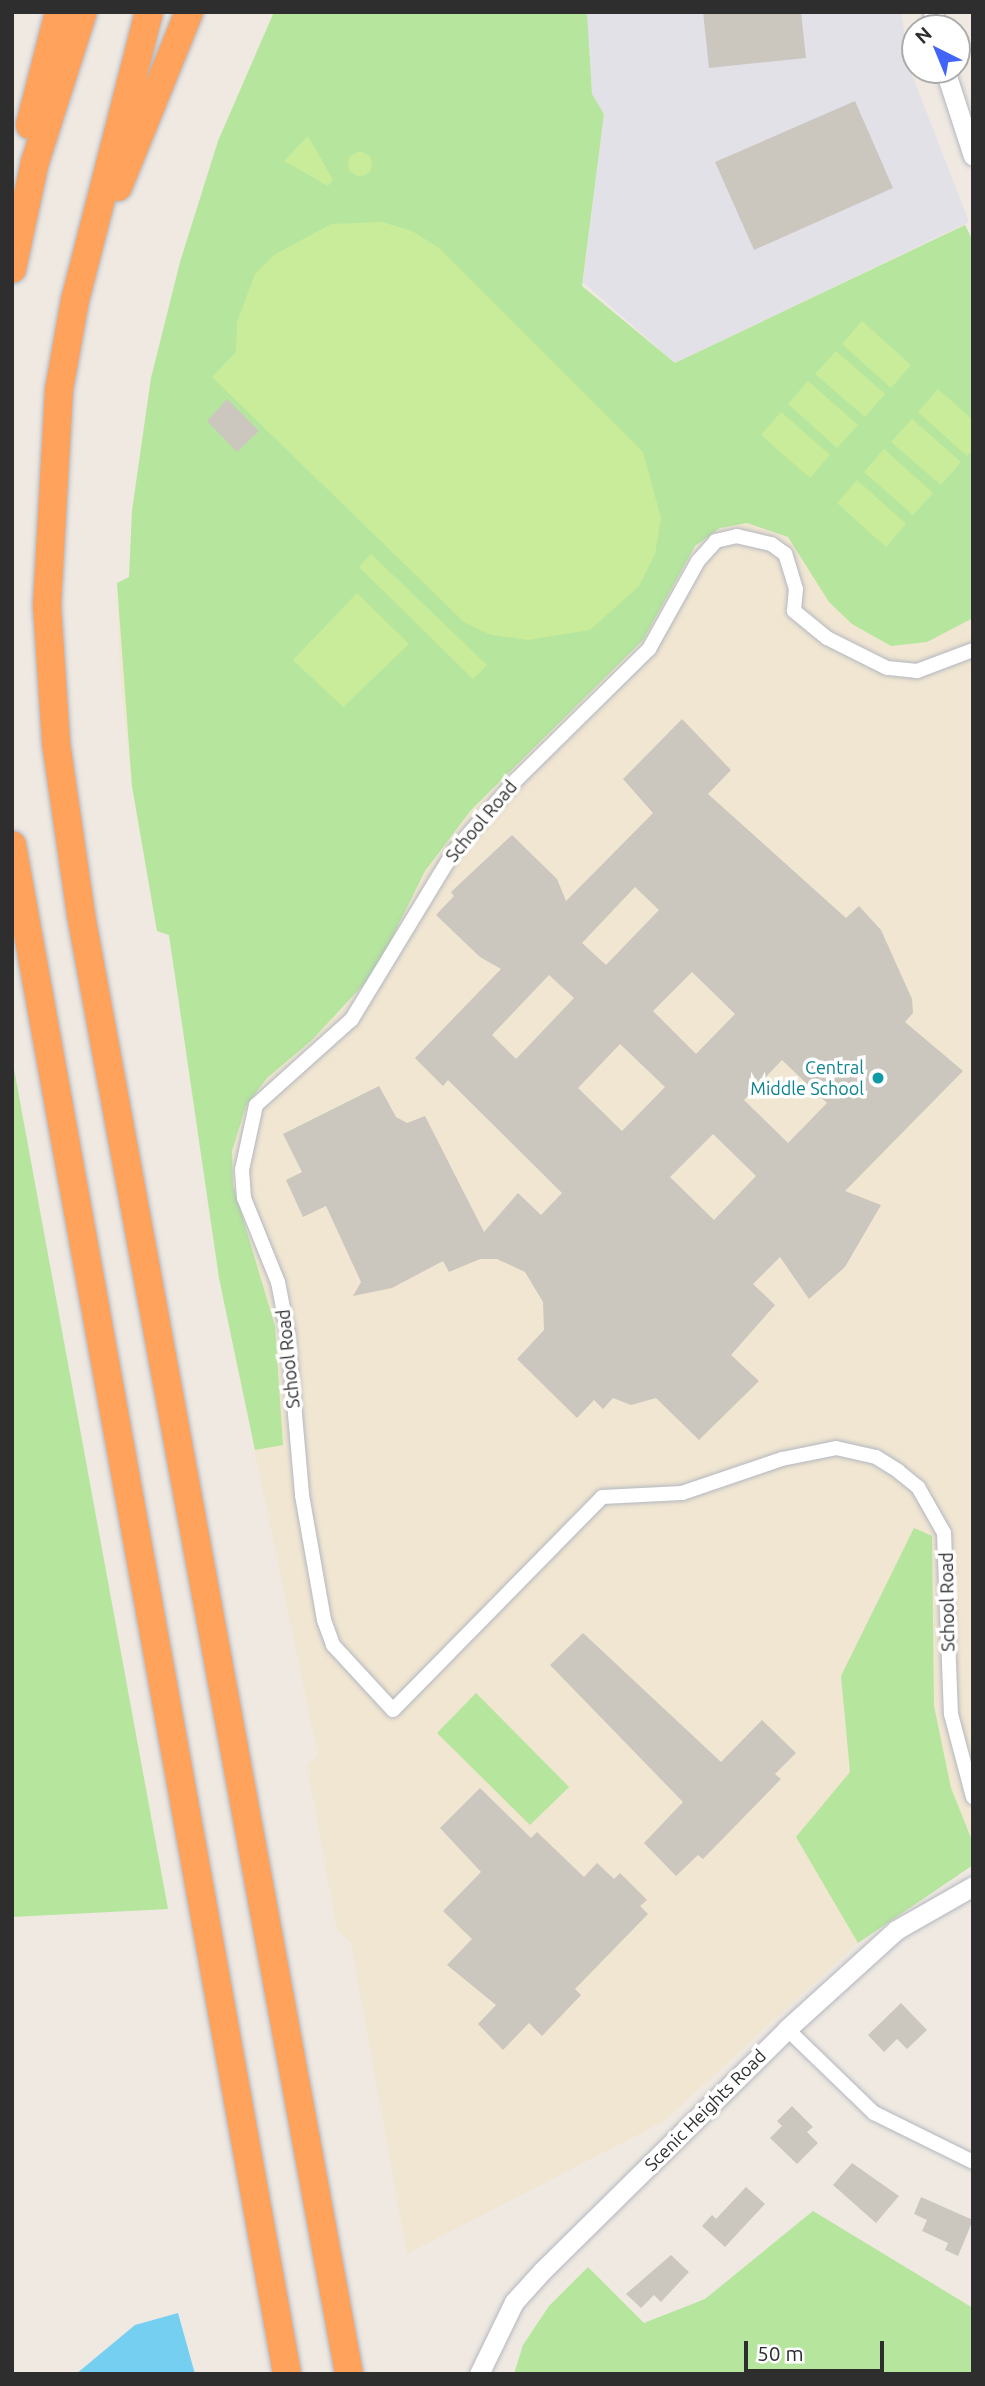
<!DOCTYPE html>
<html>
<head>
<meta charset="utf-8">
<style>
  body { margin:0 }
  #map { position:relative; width:985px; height:2386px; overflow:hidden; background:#efe9e1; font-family:Ubuntu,sans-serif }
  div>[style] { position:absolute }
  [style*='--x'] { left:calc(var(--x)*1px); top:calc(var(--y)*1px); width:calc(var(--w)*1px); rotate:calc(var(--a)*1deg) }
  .industrial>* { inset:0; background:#e3e1e8 }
  .education>* { inset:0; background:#f0e6d1 }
  .green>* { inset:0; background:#b6e59e }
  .pitch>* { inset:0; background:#c9ec9a }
  .round { border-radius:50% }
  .water>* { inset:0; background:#75cff0 }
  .building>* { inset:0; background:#cbc7bf }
  .roads { filter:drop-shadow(0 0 2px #b4b7c1) drop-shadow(0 0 2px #b4b7c1) }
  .minor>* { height:14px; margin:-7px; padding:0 7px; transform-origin:7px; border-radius:7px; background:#fff }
  .tertiary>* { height:19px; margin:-9.5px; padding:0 9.5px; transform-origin:9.5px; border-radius:9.5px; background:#fff }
  .motorway>* { height:28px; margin:-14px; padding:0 14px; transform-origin:14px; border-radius:14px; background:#ffa35c }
  .dots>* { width:19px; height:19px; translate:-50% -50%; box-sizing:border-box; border:4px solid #fff; border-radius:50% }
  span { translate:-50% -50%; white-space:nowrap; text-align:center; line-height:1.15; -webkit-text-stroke:7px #fff; paint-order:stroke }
  .street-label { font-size:18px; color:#2e2e2e }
  .culture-label { font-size:18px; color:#0d838f }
  .right { translate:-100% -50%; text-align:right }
  .frame { position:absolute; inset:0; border:14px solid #2e2e2e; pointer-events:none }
  .north { position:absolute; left:901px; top:14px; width:70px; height:70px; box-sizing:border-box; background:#fff; border:2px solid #ababab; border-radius:50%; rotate:317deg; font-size:19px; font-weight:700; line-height:28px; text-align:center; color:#2e2e2e }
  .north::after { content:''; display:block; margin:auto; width:24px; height:32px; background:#4264fb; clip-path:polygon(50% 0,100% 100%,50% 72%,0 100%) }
  .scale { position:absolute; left:744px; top:2341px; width:140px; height:32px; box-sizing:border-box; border:4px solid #2e2e2e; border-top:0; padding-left:9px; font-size:21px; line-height:24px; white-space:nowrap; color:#2e2e2e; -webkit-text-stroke:5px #fff; paint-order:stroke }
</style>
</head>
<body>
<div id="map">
  <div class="industrial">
    <div style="clip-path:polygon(587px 12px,901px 12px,911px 72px,969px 222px,675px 363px,583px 282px,604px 115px,592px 94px)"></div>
  </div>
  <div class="education">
    <div style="clip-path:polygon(274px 12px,587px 12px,592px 94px,604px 114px,582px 286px,675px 363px,965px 225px,973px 241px,973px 1865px,858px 1943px,664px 2121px,407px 2254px,351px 1943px,337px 1930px,307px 1765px,318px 1756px,219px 1278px,191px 1064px,169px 935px,157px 931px,132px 786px,120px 676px,117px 583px,129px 577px,132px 511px,151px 378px,218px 141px)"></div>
  </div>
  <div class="green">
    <div style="clip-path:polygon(274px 12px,587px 12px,592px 94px,604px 114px,582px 286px,675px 363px,965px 225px,973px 241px,973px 618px,927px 642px,891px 646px,852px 624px,829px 602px,788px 537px,747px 523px,720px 528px,695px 546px,643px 640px,471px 810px,425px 871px,375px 972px,312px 1040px,267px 1078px,246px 1106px,232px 1151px,233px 1185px,275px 1326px,283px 1445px,255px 1450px,219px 1278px,169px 935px,157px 931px,132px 786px,117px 583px,129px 577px,132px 511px,151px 378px,180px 262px,218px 141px)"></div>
    <div style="clip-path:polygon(12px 1058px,168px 1909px,12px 1917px)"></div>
    <div style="clip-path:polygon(914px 1528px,932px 1536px,934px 1706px,951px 1788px,973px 1843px,973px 1865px,858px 1943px,796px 1837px,850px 1772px,841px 1676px)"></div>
    <div style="clip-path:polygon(476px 1693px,569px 1787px,530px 1825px,437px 1733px)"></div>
    <div style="clip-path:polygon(813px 2211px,973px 2308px,973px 2374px,514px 2374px,523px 2345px,549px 2306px,588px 2267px,644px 2323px,705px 2299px)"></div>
  </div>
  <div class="pitch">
    <div style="clip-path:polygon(308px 136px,333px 180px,328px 186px,284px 161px)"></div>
    <div class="round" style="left:348px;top:152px;width:24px;height:24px"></div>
    <div style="clip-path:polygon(382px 222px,412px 231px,439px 248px,643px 452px,661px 518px,655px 554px,639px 586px,590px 630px,528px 640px,491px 635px,464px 622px,212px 377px,236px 352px,237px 322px,255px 274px,274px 255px,331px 224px)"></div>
    <div style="clip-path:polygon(862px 321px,911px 365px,891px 388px,842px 344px)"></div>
    <div style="clip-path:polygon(836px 351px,885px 394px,865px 417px,815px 374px)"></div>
    <div style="clip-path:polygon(808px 381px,858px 425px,837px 448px,788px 404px)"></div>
    <div style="clip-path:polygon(938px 389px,973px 420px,973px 449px,967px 456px,918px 412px)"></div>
    <div style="clip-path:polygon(781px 412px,830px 455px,810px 478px,761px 435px)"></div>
    <div style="clip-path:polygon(912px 419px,961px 462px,941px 485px,891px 442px)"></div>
    <div style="clip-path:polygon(884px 449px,933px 493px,913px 515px,864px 472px)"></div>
    <div style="clip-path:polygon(857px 480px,906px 524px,886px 547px,837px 503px)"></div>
    <div style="clip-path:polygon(371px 554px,487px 665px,473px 679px,359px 567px)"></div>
    <div style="clip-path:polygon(357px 593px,409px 644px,343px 707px,293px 660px)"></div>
  </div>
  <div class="water">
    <div style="clip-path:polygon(178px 2313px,195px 2374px,76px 2374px,135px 2325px)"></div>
  </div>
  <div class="building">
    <div style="clip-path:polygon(703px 12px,801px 12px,806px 58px,709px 68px)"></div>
    <div style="clip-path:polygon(855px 101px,893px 188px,754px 250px,715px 162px)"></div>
    <div style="clip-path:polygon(227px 399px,259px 431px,237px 452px,207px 421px)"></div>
    <div style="clip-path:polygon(evenodd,682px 719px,731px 770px,708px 794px,846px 918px,859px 906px,881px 930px,912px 999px,913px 1013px,905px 1022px,963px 1071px,845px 1191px,881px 1205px,845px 1267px,809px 1299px,780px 1257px,753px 1284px,775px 1305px,731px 1355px,759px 1381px,699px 1440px,656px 1398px,631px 1405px,613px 1398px,603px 1409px,594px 1400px,577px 1418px,517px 1359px,544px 1330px,543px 1302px,525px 1272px,497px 1259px,480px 1259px,449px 1272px,443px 1261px,392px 1288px,353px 1296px,361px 1282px,326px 1206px,303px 1217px,286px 1180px,302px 1172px,283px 1134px,379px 1086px,396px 1117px,407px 1123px,425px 1116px,484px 1232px,518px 1193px,541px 1215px,562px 1193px,448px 1080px,443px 1086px,415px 1058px,501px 969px,480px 957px,436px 915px,454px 896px,451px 892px,512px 835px,557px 879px,566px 901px,653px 813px,623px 779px,682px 719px,635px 887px,659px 910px,606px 965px,582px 943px,635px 887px,682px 719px,692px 972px,735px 1014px,696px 1054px,653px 1011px,692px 972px,682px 719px,549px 975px,574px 998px,516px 1059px,492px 1035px,549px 975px,682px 719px,620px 1044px,665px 1087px,622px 1131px,578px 1088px,620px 1044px,682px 719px,782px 1060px,827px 1103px,788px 1143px,744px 1100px,782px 1060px,682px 719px,713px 1134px,756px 1176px,714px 1220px,670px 1177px,713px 1134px)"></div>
    <div style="clip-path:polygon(583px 1633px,721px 1762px,762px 1720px,796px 1753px,775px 1774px,781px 1779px,703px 1859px,698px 1855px,676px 1876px,644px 1843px,683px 1802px,550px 1665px)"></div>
    <div style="clip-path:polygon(480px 1788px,531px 1838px,537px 1832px,584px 1877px,597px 1863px,614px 1879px,620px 1873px,647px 1900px,640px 1906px,648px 1914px,575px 1989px,581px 1995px,542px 2036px,529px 2023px,503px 2050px,478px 2024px,496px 2005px,447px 1965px,472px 1939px,443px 1911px,481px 1872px,440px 1828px)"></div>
    <div style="clip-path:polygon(901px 2003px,927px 2030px,907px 2049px,897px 2039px,884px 2052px,868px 2035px)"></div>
    <div style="clip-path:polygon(792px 2106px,813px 2127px,807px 2132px,818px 2143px,797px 2164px,770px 2138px,782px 2126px,777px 2121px)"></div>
    <div style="clip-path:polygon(852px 2163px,899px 2196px,876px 2223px,833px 2185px)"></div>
    <div style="clip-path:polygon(746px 2187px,765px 2204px,725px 2247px,702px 2226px,712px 2215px,716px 2219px)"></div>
    <div style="clip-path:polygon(921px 2197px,973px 2220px,958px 2256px,945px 2250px,948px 2243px,922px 2231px,927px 2220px,914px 2214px)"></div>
    <div style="clip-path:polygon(671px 2255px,689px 2272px,661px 2302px,654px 2295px,641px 2308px,626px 2294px)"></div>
  </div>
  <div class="roads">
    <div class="minor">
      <div style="--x:973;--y:650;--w:60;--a:159.4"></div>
      <div style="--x:917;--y:671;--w:30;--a:-174"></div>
      <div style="--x:887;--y:668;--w:67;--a:-153.4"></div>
      <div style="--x:827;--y:638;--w:43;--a:-140.7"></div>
      <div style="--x:794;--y:611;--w:22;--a:-85"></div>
      <div style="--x:796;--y:589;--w:37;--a:-107"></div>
      <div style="--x:785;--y:554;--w:17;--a:-144"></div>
      <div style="--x:771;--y:544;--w:35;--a:-167"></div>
      <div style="--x:737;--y:536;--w:22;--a:167"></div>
      <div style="--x:716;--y:541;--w:27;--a:132"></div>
      <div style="--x:698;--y:561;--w:101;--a:119.1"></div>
      <div style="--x:649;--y:649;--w:185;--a:135.4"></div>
      <div style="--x:517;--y:779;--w:96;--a:131.2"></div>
      <div style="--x:454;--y:851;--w:197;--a:121.3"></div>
      <div style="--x:352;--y:1019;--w:129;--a:138.1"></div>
      <div style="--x:256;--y:1105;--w:66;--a:102.2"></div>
      <div style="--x:242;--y:1170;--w:28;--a:86"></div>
      <div style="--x:244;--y:1198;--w:91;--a:68"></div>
      <div style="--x:278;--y:1282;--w:53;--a:79.1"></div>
      <div style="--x:288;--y:1334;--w:162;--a:85"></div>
      <div style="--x:302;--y:1495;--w:127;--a:80"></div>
      <div style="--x:324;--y:1620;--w:27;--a:70"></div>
      <div style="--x:333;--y:1645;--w:88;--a:47.3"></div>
      <div style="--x:393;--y:1710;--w:298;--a:-45.5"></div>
      <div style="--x:602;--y:1497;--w:80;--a:-2.9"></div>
      <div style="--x:682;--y:1493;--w:106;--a:-18.8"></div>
      <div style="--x:782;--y:1459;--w:55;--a:-11.5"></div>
      <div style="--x:836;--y:1448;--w:41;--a:12.7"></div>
      <div style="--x:876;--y:1457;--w:26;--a:32"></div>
      <div style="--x:898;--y:1471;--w:26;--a:39"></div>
      <div style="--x:918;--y:1487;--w:53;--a:60.5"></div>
      <div style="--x:944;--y:1533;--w:181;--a:87.8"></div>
      <div style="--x:951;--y:1714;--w:86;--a:75.2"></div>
      <div style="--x:787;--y:2029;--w:121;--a:44"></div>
      <div style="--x:874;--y:2113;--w:110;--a:26.3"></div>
    </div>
    <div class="tertiary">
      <div style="--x:933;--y:12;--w:16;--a:79"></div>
      <div style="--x:945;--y:70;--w:90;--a:72"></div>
      <div style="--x:479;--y:2374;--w:80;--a:-64.1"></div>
      <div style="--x:514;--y:2302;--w:43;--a:-47.8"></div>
      <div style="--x:543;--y:2270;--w:343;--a:-44.6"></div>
      <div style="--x:787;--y:2029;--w:147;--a:-42.2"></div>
      <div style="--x:896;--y:1930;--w:89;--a:-29.7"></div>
    </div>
    <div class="motorway">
      <div style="--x:149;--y:12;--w:297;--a:104.4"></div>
      <div style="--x:75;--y:300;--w:91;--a:100.1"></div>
      <div style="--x:59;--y:390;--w:216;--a:93.2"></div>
      <div style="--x:47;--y:606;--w:137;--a:86.2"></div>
      <div style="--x:56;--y:743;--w:174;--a:81.7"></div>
      <div style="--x:81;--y:915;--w:1483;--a:79.59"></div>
      <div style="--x:30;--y:125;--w:117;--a:-75.6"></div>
      <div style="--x:118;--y:187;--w:189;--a:-67.9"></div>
      <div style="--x:12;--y:269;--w:109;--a:-77.9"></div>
      <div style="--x:35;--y:162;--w:157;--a:-72.3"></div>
      <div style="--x:12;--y:845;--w:1554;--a:79.8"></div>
    </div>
  </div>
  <div class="dots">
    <div style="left:878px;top:1078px;background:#0f9aa8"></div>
  </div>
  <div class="street-label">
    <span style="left:481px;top:821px;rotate:-50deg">School Road</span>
    <span style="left:288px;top:1359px;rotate:-96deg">School Road</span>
    <span style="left:947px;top:1602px;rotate:-91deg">School Road</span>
    <span style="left:705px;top:2110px;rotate:-45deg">Scenic Heights Road</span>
  </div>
  <div class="culture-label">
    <span class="right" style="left:864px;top:1078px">Central<br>Middle School</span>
  </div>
  <div class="frame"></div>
  <div class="north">N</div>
  <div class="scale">50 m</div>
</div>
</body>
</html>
